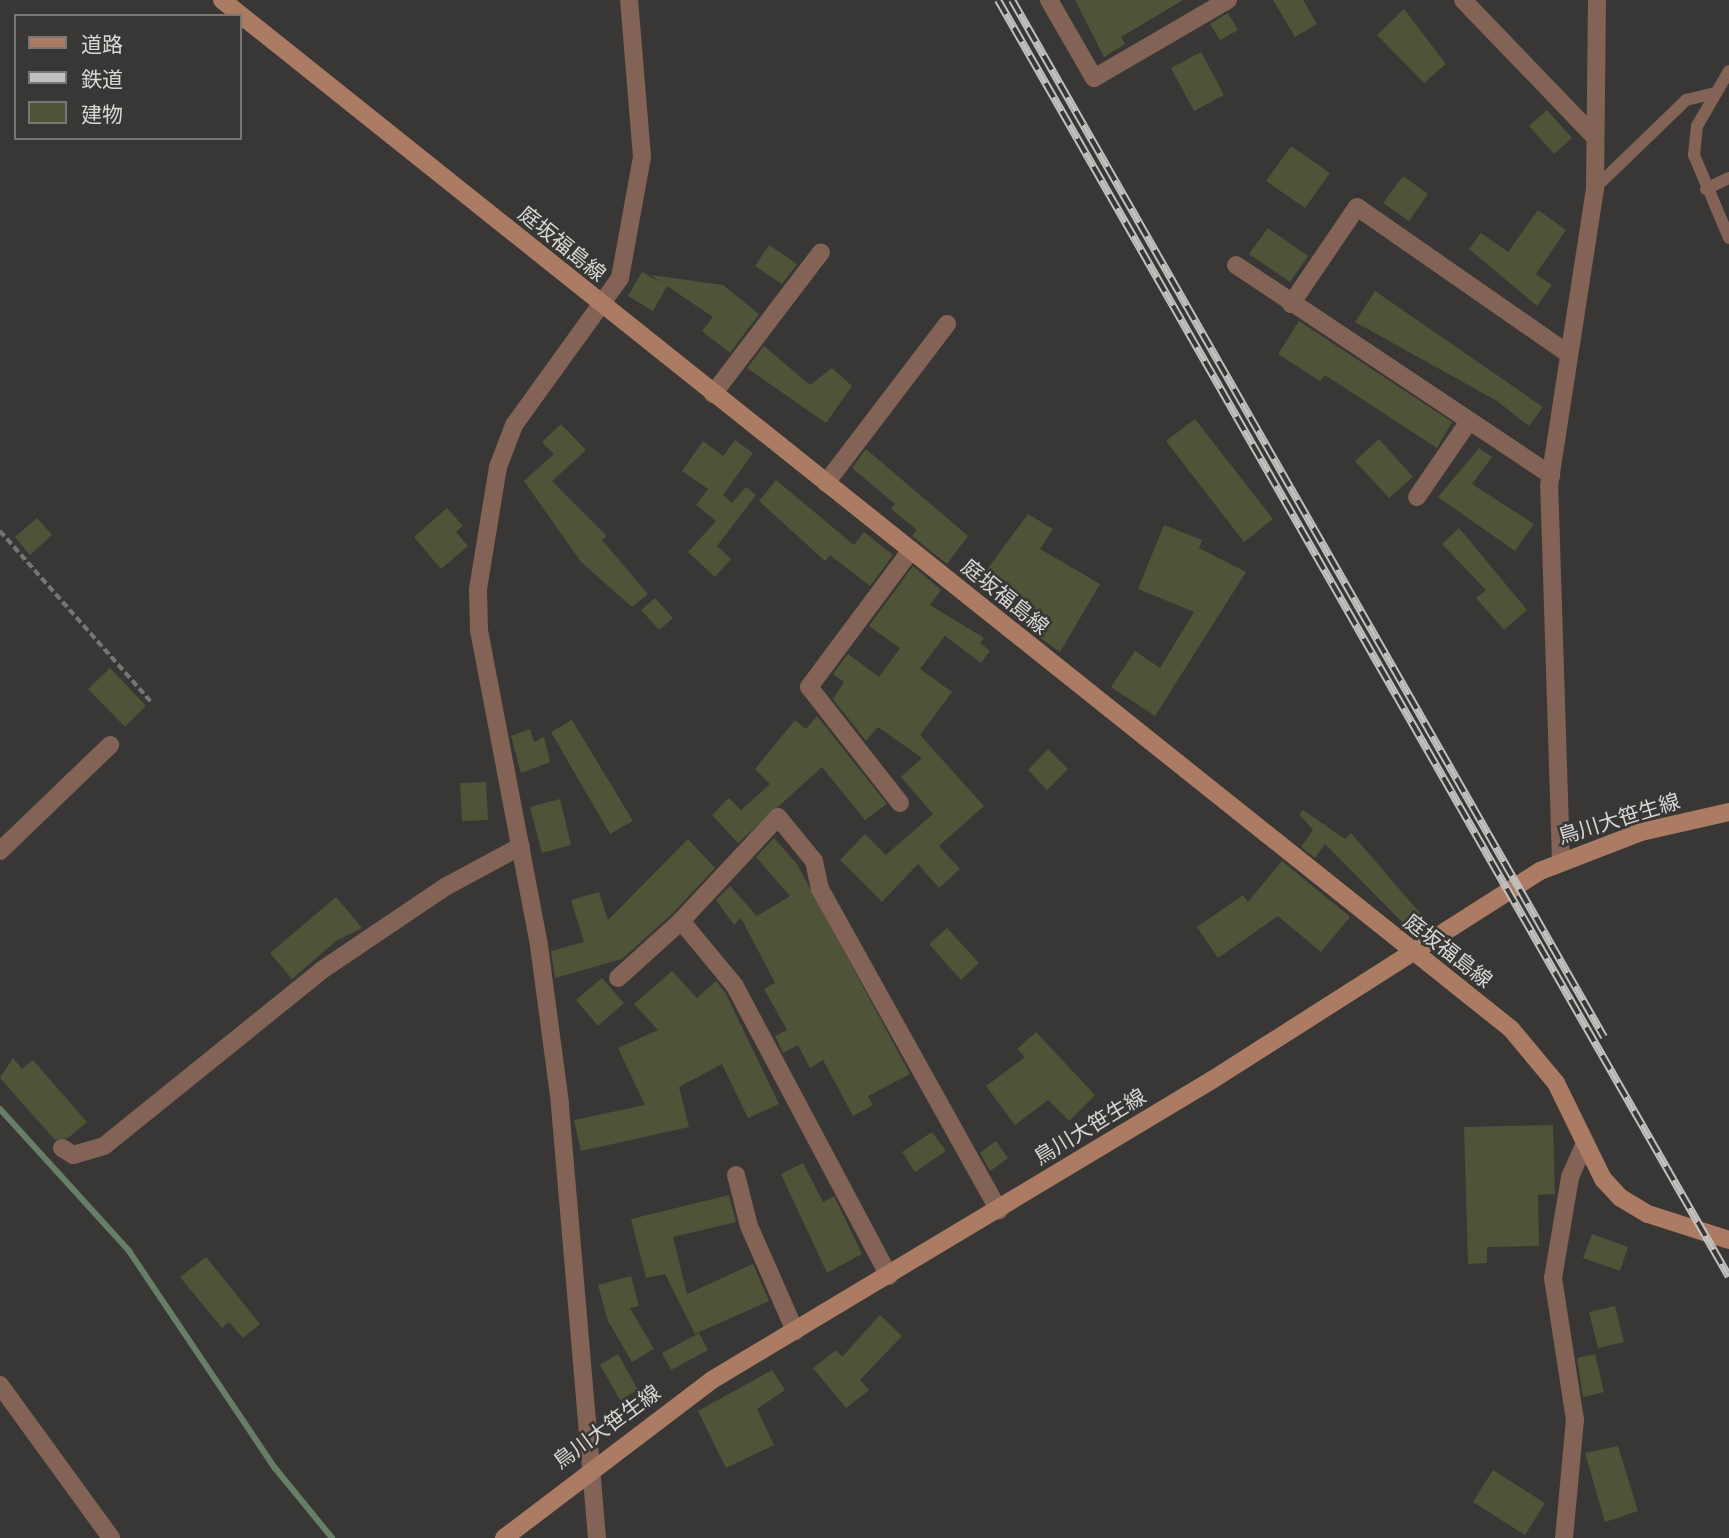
<!DOCTYPE html>
<html>
<head>
<meta charset="utf-8">
<style>
  body { margin:0 }
  #map { position:relative; width:1729px; height:1538px; overflow:hidden; background:#383735; font-family:"PT Sans","Noto Sans JP",sans-serif }
  div>[style] { position:absolute }
  [style*='--x'] { left:calc(var(--x)*1px); top:calc(var(--y)*1px); width:calc(var(--w)*1px); rotate:calc(var(--a)*1deg) }
  .stream>* { height:6px; margin:-3px; padding:0 3px; transform-origin:3px; border-radius:3px; background:#677e69 }
  .building>* { inset:0; background:#4f5338 }
  .path>* { height:3.5px; margin-top:-1.75px; transform-origin:0; background:repeating-linear-gradient(90deg,#767573 0 7px,transparent 0 10.5px) }
  .lane>* { height:12px; margin:-6px; padding:0 6px; transform-origin:6px; border-radius:6px; background:#826355 }
  .street>* { height:18px; margin:-9px; padding:0 9px; transform-origin:9px; border-radius:9px; background:#826355 }
  .secondary>* { height:18px; margin:-9px; padding:0 9px; transform-origin:9px; border-radius:9px; background:#ab7b64 }
  .rail>* { height:8px; margin-top:-4px; transform-origin:0; background:repeating-linear-gradient(90deg,#383735 0 16px,#c1c0be 0 32px); box-sizing:border-box; border-block:2px solid #c1c0be }
  span { translate:-50% -50%; white-space:nowrap; text-align:center; line-height:1.15; -webkit-text-stroke:5px #383735; paint-order:stroke }
  .street-label { font-size:21px; color:#d8d7d5 }
  .legend { position:absolute; left:14px; top:14px; width:228px; height:126px; box-sizing:border-box; background:#383735; border:2px solid #787775; margin:0; padding:9px 12px; list-style:none; font-size:21px; color:#d8d7d5 }
  .legend li { display:flex; align-items:center; gap:14px; height:35px }
  .legend b { width:35px; border:2px solid #787775 }
</style>
</head>
<body>
<div id="map">
  <div class="stream">
    <div style="--x:0;--y:1109;--w:192;--a:47.7"></div>
    <div style="--x:129;--y:1251;--w:262;--a:56.1"></div>
    <div style="--x:275;--y:1468;--w:90;--a:50.8"></div>
  </div>
  <div class="building">
    <div style="clip-path:polygon(1075px 0,1183px 0,1121px 37px,1125px 44px,1104px 57px)"></div>
    <div style="clip-path:polygon(1273px 0,1303px 0,1317px 24px,1295px 37px)"></div>
    <div style="clip-path:polygon(1404px 9px,1446px 64px,1424px 83px,1377px 35px)"></div>
    <div style="clip-path:polygon(1228px 13px,1238px 30px,1220px 40px,1210px 24px)"></div>
    <div style="clip-path:polygon(1201px 52px,1224px 95px,1194px 111px,1171px 68px)"></div>
    <div style="clip-path:polygon(1547px 110px,1572px 138px,1554px 154px,1529px 126px)"></div>
    <div style="clip-path:polygon(1291px 146px,1330px 173px,1305px 208px,1266px 181px)"></div>
    <div style="clip-path:polygon(1403px 176px,1428px 194px,1409px 221px,1383px 203px)"></div>
    <div style="clip-path:polygon(1538px 210px,1566px 230px,1536px 274px,1552px 285px,1537px 306px,1469px 249px,1481px 233px,1508px 252px)"></div>
    <div style="clip-path:polygon(1268px 228px,1308px 256px,1290px 282px,1249px 254px)"></div>
    <div style="clip-path:polygon(769px 245px,797px 264px,782px 284px,755px 266px)"></div>
    <div style="clip-path:polygon(642px 272px,662px 283px,651px 275px,723px 285px,759px 314px,730px 353px,702px 331px,713px 317px,667px 286px,653px 311px,628px 296px)"></div>
    <div style="clip-path:polygon(1375px 291px,1543px 407px,1529px 426px,1497px 401px,1355px 322px)"></div>
    <div style="clip-path:polygon(1299px 321px,1452px 422px,1437px 448px,1325px 375px,1320px 381px,1278px 354px)"></div>
    <div style="clip-path:polygon(764px 346px,810px 385px,832px 368px,852px 386px,826px 423px,747px 368px)"></div>
    <div style="clip-path:polygon(1195px 419px,1273px 519px,1244px 542px,1166px 441px)"></div>
    <div style="clip-path:polygon(561px 424px,586px 450px,552px 481px,607px 536px,602px 540px,648px 594px,632px 607px,581px 562px,524px 481px,554px 454px,542px 442px)"></div>
    <div style="clip-path:polygon(1379px 439px,1413px 477px,1389px 498px,1355px 461px)"></div>
    <div style="clip-path:polygon(735px 440px,753px 453px,723px 495px,732px 503px,746px 487px,756px 495px,717px 546px,731px 559px,715px 577px,688px 552px,716px 521px,696px 505px,708px 489px,682px 471px,703px 441px,723px 456px)"></div>
    <div style="clip-path:polygon(1479px 448px,1492px 457px,1472px 484px,1534px 524px,1515px 551px,1438px 497px)"></div>
    <div style="clip-path:polygon(866px 449px,968px 536px,947px 564px,912px 536px,917px 530px,891px 509px,895px 504px,852px 468px)"></div>
    <div style="clip-path:polygon(776px 480px,854px 545px,864px 532px,893px 555px,870px 586px,830px 555px,825px 561px,759px 501px)"></div>
    <div style="clip-path:polygon(447px 508px,463px 526px,456px 532px,468px 546px,441px 569px,414px 537px)"></div>
    <div style="clip-path:polygon(1028px 514px,1053px 529px,1040px 549px,1100px 584px,1060px 652px,1024px 626px,1035px 608px,986px 571px)"></div>
    <div style="clip-path:polygon(37px 518px,52px 535px,30px 555px,15px 537px)"></div>
    <div style="clip-path:polygon(1164px 525px,1202px 540px,1199px 548px,1246px 572px,1155px 716px,1111px 687px,1135px 651px,1160px 668px,1194px 612px,1138px 589px)"></div>
    <div style="clip-path:polygon(1459px 528px,1527px 610px,1504px 630px,1476px 598px,1486px 590px,1442px 544px)"></div>
    <div style="clip-path:polygon(913px 566px,941px 590px,930px 605px,984px 638px,980px 643px,990px 651px,981px 663px,945px 636px,920px 669px,952px 692px,920px 735px,984px 806px,939px 846px,960px 869px,939px 888px,918px 864px,882px 902px,840px 860px,865px 834px,886px 855px,933px 814px,901px 777px,922px 758px,878px 727px,866px 741px,833px 699px,844px 682px,833px 674px,848px 654px,879px 677px,900px 648px,869px 626px)"></div>
    <div style="clip-path:polygon(655px 598px,673px 618px,659px 630px,641px 610px)"></div>
    <div style="clip-path:polygon(110px 668px,146px 706px,125px 727px,88px 689px)"></div>
    <div style="clip-path:polygon(817px 716px,887px 804px,865px 820px,822px 767px,738px 843px,712px 815px,729px 798px,741px 810px,770px 784px,755px 769px,795px 720px,806px 729px)"></div>
    <div style="clip-path:polygon(572px 720px,633px 821px,610px 834px,551px 732px)"></div>
    <div style="clip-path:polygon(530px 729px,534px 742px,544px 737px,550px 762px,521px 773px,511px 736px)"></div>
    <div style="clip-path:polygon(1048px 749px,1068px 769px,1047px 790px,1028px 770px)"></div>
    <div style="clip-path:polygon(486px 782px,488px 820px,462px 821px,460px 783px)"></div>
    <div style="clip-path:polygon(560px 799px,571px 845px,542px 853px,530px 807px)"></div>
    <div style="clip-path:polygon(1303px 810px,1345px 839px,1351px 833px,1420px 913px,1406px 926px,1325px 844px,1315px 858px,1301px 847px,1313px 830px,1299px 814px)"></div>
    <div style="clip-path:polygon(774px 838px,797px 864px,910px 1074px,868px 1096px,873px 1105px,853px 1116px,823px 1060px,810px 1068px,798px 1045px,783px 1053px,775px 1036px,787px 1030px,764px 989px,775px 983px,741px 918px,734px 925px,716px 900px,730px 886px,757px 916px,790px 896px,756px 857px)"></div>
    <div style="clip-path:polygon(688px 839px,715px 868px,673px 913px,622px 959px,555px 978px,551px 951px,584px 942px,571px 900px,599px 892px,608px 920px)"></div>
    <div style="clip-path:polygon(1282px 861px,1350px 917px,1321px 952px,1278px 916px,1218px 958px,1197px 927px,1243px 895px,1248px 902px)"></div>
    <div style="clip-path:polygon(336px 897px,362px 928px,336px 941px,292px 979px,270px 953px)"></div>
    <div style="clip-path:polygon(947px 928px,979px 963px,961px 980px,929px 944px)"></div>
    <div style="clip-path:polygon(672px 971px,697px 998px,716px 981px,725px 992px,779px 1104px,748px 1118px,722px 1064px,679px 1087px,689px 1127px,581px 1151px,574px 1120px,645px 1105px,618px 1048px,658px 1030px,634px 1004px)"></div>
    <div style="clip-path:polygon(602px 978px,624px 1003px,598px 1026px,576px 1000px)"></div>
    <div style="clip-path:polygon(1036px 1032px,1095px 1095px,1069px 1121px,1048px 1100px,1015px 1125px,986px 1086px,1025px 1057px,1017px 1049px)"></div>
    <div style="clip-path:polygon(13px 1058px,22px 1069px,33px 1060px,87px 1122px,68px 1138px,55px 1140px,0 1078px)"></div>
    <div style="clip-path:polygon(1553px 1125px,1555px 1194px,1538px 1195px,1539px 1246px,1487px 1247px,1487px 1263px,1468px 1264px,1464px 1127px)"></div>
    <div style="clip-path:polygon(932px 1132px,946px 1151px,915px 1172px,902px 1152px)"></div>
    <div style="clip-path:polygon(996px 1141px,1008px 1158px,990px 1171px,980px 1153px)"></div>
    <div style="clip-path:polygon(803px 1163px,823px 1202px,834px 1196px,862px 1254px,827px 1273px,781px 1174px)"></div>
    <div style="clip-path:polygon(729px 1195px,736px 1222px,673px 1237px,687px 1294px,753px 1264px,769px 1301px,695px 1334px,665px 1274px,646px 1278px,631px 1219px)"></div>
    <div style="clip-path:polygon(1592px 1234px,1628px 1247px,1620px 1271px,1583px 1258px)"></div>
    <div style="clip-path:polygon(206px 1257px,260px 1324px,243px 1338px,229px 1322px,222px 1328px,180px 1277px)"></div>
    <div style="clip-path:polygon(631px 1276px,639px 1306px,630px 1308px,654px 1349px,632px 1362px,608px 1321px,598px 1285px)"></div>
    <div style="clip-path:polygon(1615px 1306px,1624px 1342px,1598px 1348px,1589px 1312px)"></div>
    <div style="clip-path:polygon(880px 1315px,902px 1336px,860px 1380px,869px 1390px,846px 1408px,813px 1368px,836px 1350px,842px 1357px)"></div>
    <div style="clip-path:polygon(699px 1333px,708px 1350px,671px 1370px,662px 1353px)"></div>
    <div style="clip-path:polygon(618px 1354px,638px 1390px,620px 1400px,600px 1365px)"></div>
    <div style="clip-path:polygon(1595px 1354px,1604px 1392px,1583px 1397px,1577px 1358px)"></div>
    <div style="clip-path:polygon(772px 1370px,785px 1390px,757px 1409px,774px 1445px,726px 1468px,698px 1411px)"></div>
    <div style="clip-path:polygon(1618px 1446px,1638px 1511px,1605px 1522px,1585px 1453px)"></div>
    <div style="clip-path:polygon(1493px 1470px,1545px 1503px,1525px 1535px,1473px 1502px)"></div>
  </div>
  <div class="path">
    <div style="--x:0;--y:531;--w:231;--a:48.5"></div>
  </div>
  <div class="lane">
    <div style="--x:1729;--y:71;--w:64;--a:120.2"></div>
    <div style="--x:1697;--y:126;--w:29;--a:96"></div>
    <div style="--x:1694;--y:155;--w:90;--a:67.1"></div>
    <div style="--x:1595;--y:188;--w:127;--a:-44"></div>
    <div style="--x:1686;--y:100;--w:28;--a:-13"></div>
    <div style="--x:1706;--y:189;--w:25;--a:-26"></div>
  </div>
  <div class="street">
    <div style="--x:1049;--y:0;--w:90;--a:60"></div>
    <div style="--x:1094;--y:78;--w:155;--a:-30.2"></div>
    <div style="--x:1463;--y:0;--w:189;--a:46.1"></div>
    <div style="--x:1236;--y:265;--w:379;--a:33.7"></div>
    <div style="--x:1291;--y:304;--w:117;--a:-55.8"></div>
    <div style="--x:1357;--y:207;--w:256;--a:34.8"></div>
    <div style="--x:713;--y:394;--w:178;--a:-52.7"></div>
    <div style="--x:826;--y:483;--w:200;--a:-52.7"></div>
    <div style="--x:1417;--y:497;--w:92;--a:-55.6"></div>
    <div style="--x:900;--y:803;--w:147;--a:-128.1"></div>
    <div style="--x:809;--y:687;--w:171;--a:-53.3"></div>
    <div style="--x:0;--y:851;--w:153;--a:-43.9"></div>
    <div style="--x:1561;--y:861;--w:375;--a:-91.8"></div>
    <div style="--x:1549;--y:486;--w:302;--a:-81.2"></div>
    <div style="--x:1595;--y:188;--w:188;--a:-89.4"></div>
    <div style="--x:618;--y:978;--w:85;--a:-42.1"></div>
    <div style="--x:62;--y:1148;--w:13;--a:32"></div>
    <div style="--x:73;--y:1155;--w:32;--a:-16"></div>
    <div style="--x:104;--y:1146;--w:280;--a:-38.9"></div>
    <div style="--x:322;--y:970;--w:148;--a:-34"></div>
    <div style="--x:445;--y:887;--w:86;--a:-28.3"></div>
    <div style="--x:736;--y:1175;--w:53;--a:75.7"></div>
    <div style="--x:749;--y:1226;--w:115;--a:66.3"></div>
    <div style="--x:889;--y:1276;--w:328;--a:-118"></div>
    <div style="--x:735;--y:986;--w:85;--a:-129.7"></div>
    <div style="--x:681;--y:921;--w:142;--a:-47"></div>
    <div style="--x:778;--y:817;--w:57;--a:50.7"></div>
    <div style="--x:814;--y:861;--w:29;--a:78"></div>
    <div style="--x:820;--y:889;--w:368;--a:60.9"></div>
    <div style="--x:0;--y:1385;--w:189;--a:54"></div>
    <div style="--x:597;--y:1538;--w:437;--a:-94.9"></div>
    <div style="--x:560;--y:1103;--w:159;--a:-97.6"></div>
    <div style="--x:539;--y:945;--w:321;--a:-100.8"></div>
    <div style="--x:479;--y:630;--w:41;--a:-91.4"></div>
    <div style="--x:478;--y:589;--w:124;--a:-80.7"></div>
    <div style="--x:498;--y:467;--w:45;--a:-69.1"></div>
    <div style="--x:514;--y:425;--w:181;--a:-54.2"></div>
    <div style="--x:620;--y:278;--w:123;--a:-79.7"></div>
    <div style="--x:642;--y:157;--w:158;--a:-94.7"></div>
    <div style="--x:1564;--y:1538;--w:119;--a:-84.7"></div>
    <div style="--x:1575;--y:1420;--w:144;--a:-98.8"></div>
    <div style="--x:1553;--y:1278;--w:102;--a:-80.4"></div>
    <div style="--x:1570;--y:1177;--w:37;--a:-66"></div>
  </div>
  <div class="secondary">
    <div style="--x:222;--y:0;--w:1649;--a:38.6"></div>
    <div style="--x:1511;--y:1029;--w:70;--a:50.2"></div>
    <div style="--x:1556;--y:1083;--w:107;--a:63.9"></div>
    <div style="--x:1603;--y:1179;--w:26;--a:47"></div>
    <div style="--x:1621;--y:1198;--w:31;--a:31"></div>
    <div style="--x:1648;--y:1214;--w:85;--a:17.8"></div>
    <div style="--x:504;--y:1538;--w:261;--a:-37.2"></div>
    <div style="--x:712;--y:1380;--w:583;--a:-30.96"></div>
    <div style="--x:1212;--y:1080;--w:389;--a:-32.5"></div>
    <div style="--x:1540;--y:871;--w:108;--a:-21.1"></div>
    <div style="--x:1641;--y:832;--w:90;--a:-12.8"></div>
  </div>
  <div class="rail">
    <div style="--x:998;--y:0;--w:1471;--a:60.21"></div>
    <div style="--x:1012;--y:0;--w:1194;--a:60.28"></div>
  </div>
  <div class="street-label">
    <span style="left:562px;top:244px;rotate:39deg">庭坂福島線</span>
    <span style="left:1005px;top:597px;rotate:39deg">庭坂福島線</span>
    <span style="left:1619px;top:819px;rotate:-17deg">鳥川大笹生線</span>
    <span style="left:1448px;top:951px;rotate:38deg">庭坂福島線</span>
    <span style="left:1090px;top:1127px;rotate:-31deg">鳥川大笹生線</span>
    <span style="left:607px;top:1427px;rotate:-36deg">鳥川大笹生線</span>
  </div>
  <ul class="legend">
  <li><b style="height:9px;background:#ab7b64"></b>道路</li>
  <li><b style="height:9px;background:#c1c0be"></b>鉄道</li>
  <li><b style="height:19px;background:#4f5338"></b>建物</li>
  </ul>
</div>
</body>
</html>
